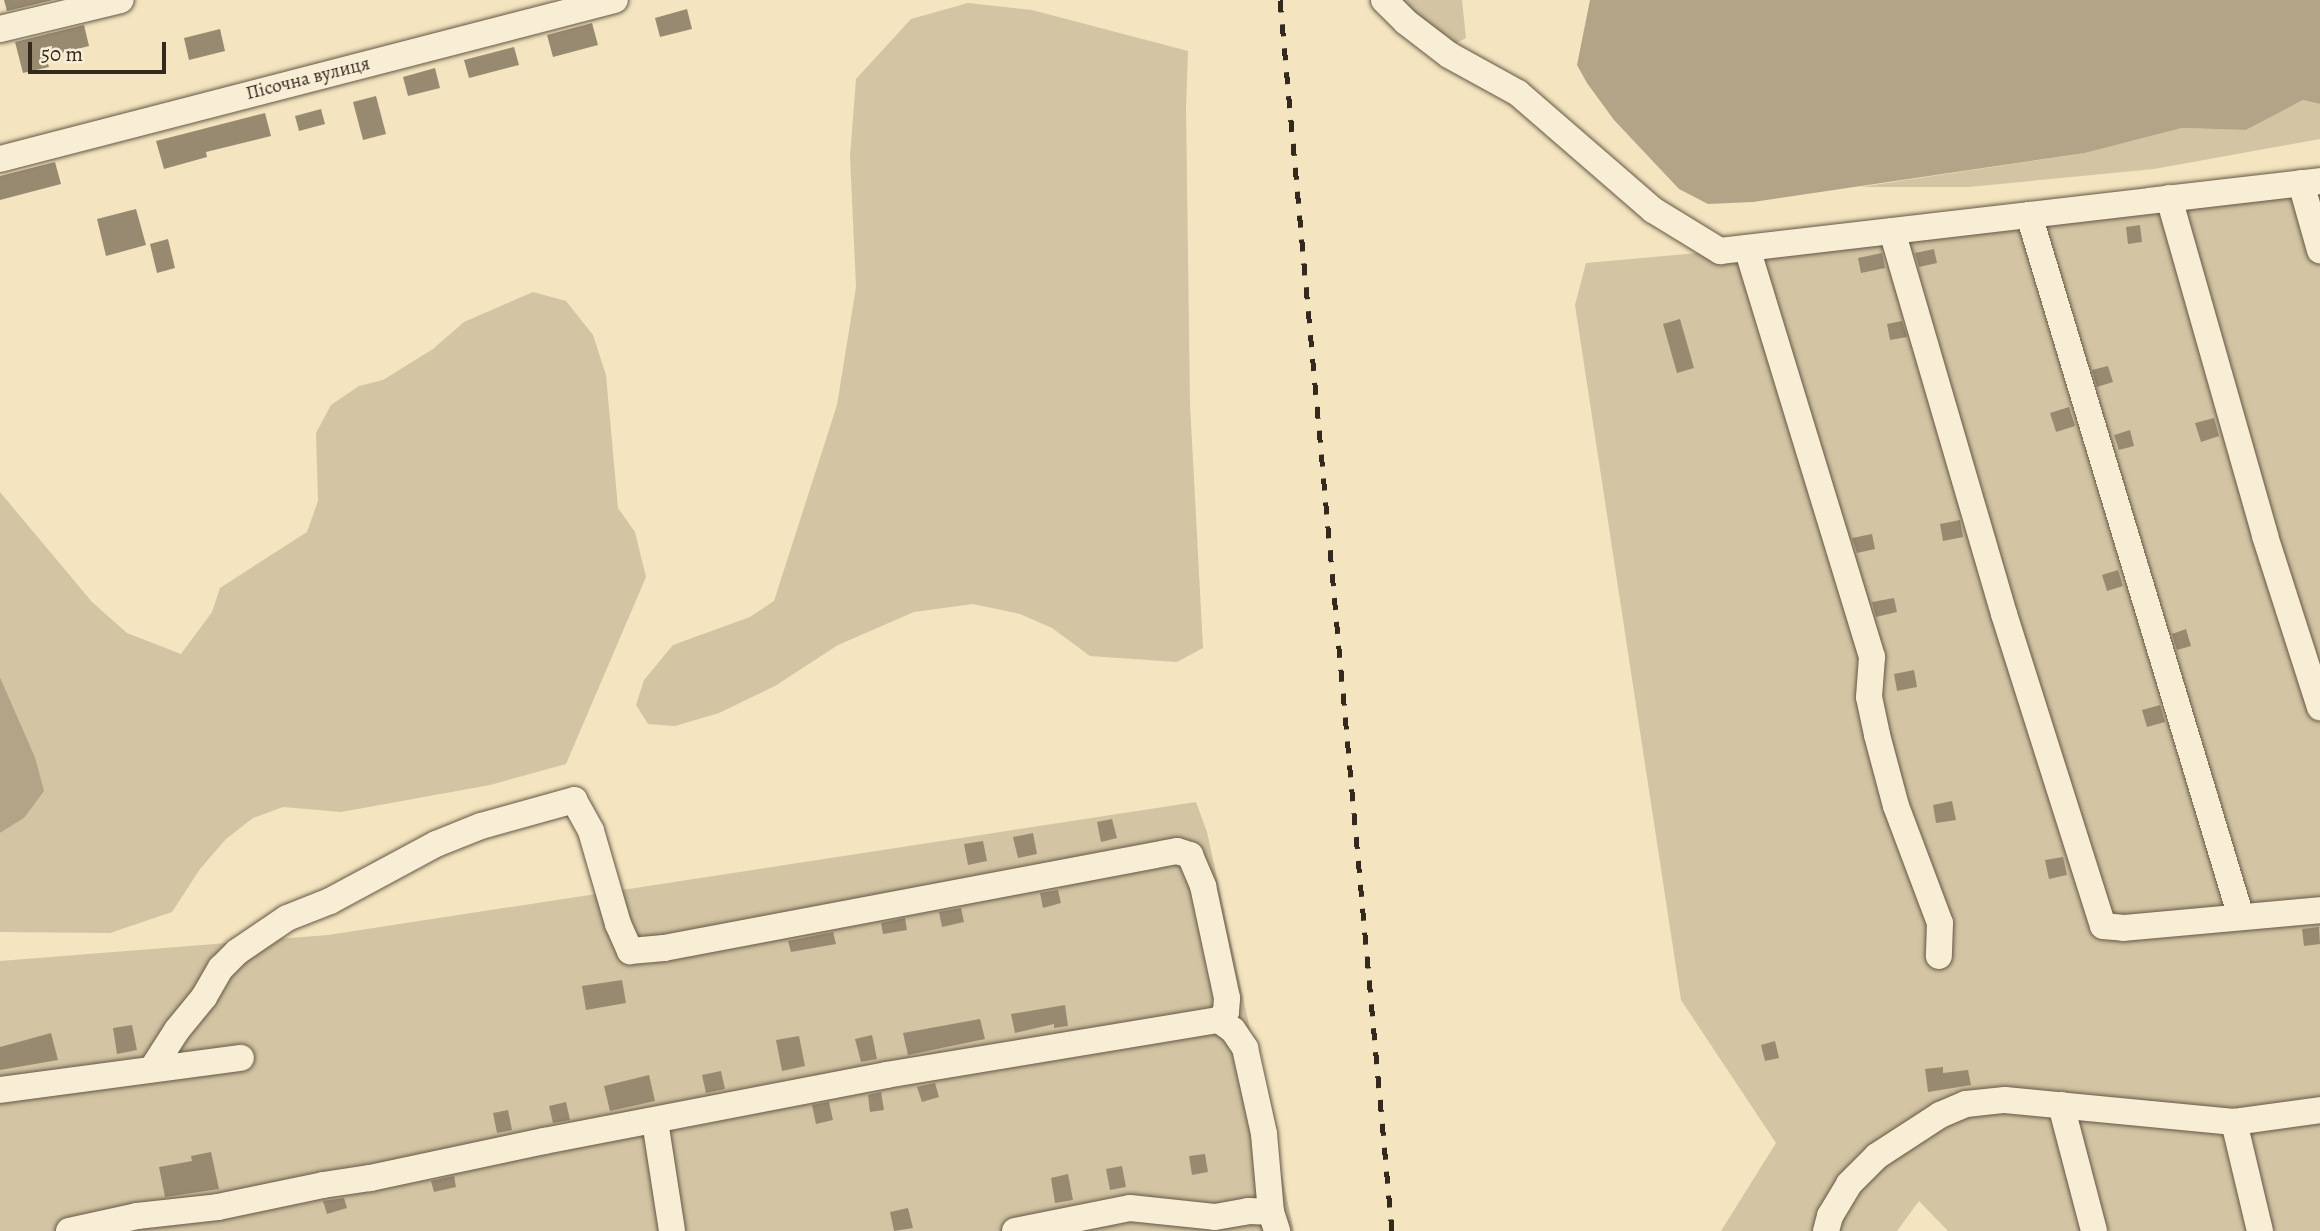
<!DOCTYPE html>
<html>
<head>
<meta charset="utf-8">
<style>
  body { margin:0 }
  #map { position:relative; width:2320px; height:1231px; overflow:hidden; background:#f4e4bf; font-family:Alegreya,serif }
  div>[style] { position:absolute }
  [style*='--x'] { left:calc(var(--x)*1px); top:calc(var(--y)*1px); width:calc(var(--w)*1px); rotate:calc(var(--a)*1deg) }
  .green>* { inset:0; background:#d3c4a3 }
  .water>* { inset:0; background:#b3a488 }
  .building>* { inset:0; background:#988a71 }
  .roads { filter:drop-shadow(0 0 2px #645846) drop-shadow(0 0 2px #645846) }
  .minor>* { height:26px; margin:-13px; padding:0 13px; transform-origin:13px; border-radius:13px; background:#f8edd5 }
  .rail>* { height:5px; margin-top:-2.5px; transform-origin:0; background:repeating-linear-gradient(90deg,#34291d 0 12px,transparent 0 24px) }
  span { translate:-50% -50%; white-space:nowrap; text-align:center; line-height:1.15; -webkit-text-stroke:6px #f8edd5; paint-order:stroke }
  .street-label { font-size:19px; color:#34291d }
  .scale { position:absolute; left:28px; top:42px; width:138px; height:32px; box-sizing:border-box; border:4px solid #34291d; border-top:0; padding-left:9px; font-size:21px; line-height:24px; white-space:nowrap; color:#34291d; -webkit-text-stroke:5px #f8edd5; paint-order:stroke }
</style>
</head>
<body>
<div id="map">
  <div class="green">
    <div style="clip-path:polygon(1392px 0,1462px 0,1466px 38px,1453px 45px)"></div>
    <div style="clip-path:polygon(968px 3px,1032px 10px,1188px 51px,1186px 108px,1190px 404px,1203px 648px,1177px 662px,1090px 656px,1052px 628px,1020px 614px,973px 604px,914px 612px,838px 645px,775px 686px,719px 713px,675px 726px,648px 724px,636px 705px,644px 680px,673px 645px,750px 617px,774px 601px,837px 405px,856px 287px,850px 156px,856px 79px,911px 19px)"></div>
    <div style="clip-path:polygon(2303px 100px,2320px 104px,2320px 139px,2154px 169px,1969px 187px,1860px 187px,2085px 153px,2182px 128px,2246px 130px)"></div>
    <div style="clip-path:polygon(2320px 181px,2320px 1231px,1948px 1231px,1919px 1201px,1897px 1231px,1721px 1231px,1776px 1143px,1681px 1000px,1575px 305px,1586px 263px,1720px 251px)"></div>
    <div style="clip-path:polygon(533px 292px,566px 301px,593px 335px,606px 375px,618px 508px,635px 532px,646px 577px,566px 764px,490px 785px,341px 812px,283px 807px,253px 818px,226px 839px,200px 869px,172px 912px,110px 933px,0 932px,0 833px,24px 818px,35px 757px,0 677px,0 492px,92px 602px,127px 633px,181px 654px,212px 612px,220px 588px,307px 532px,318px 501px,316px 433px,331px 405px,359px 386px,383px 380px,433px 349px,464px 322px)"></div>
    <div style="clip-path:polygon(1196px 802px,1207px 832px,1294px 1231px,0 1231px,0 961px,328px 935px)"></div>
  </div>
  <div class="water">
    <div style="clip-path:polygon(1590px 0,2320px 0,2320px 104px,2303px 100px,2246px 130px,2182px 128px,2085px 153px,1753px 202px,1708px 204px,1679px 189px,1614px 120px,1587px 83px,1577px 65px)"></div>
    <div style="clip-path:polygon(0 677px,35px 757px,44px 791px,24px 818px,0 833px)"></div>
  </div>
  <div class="building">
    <div style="clip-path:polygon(4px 0,53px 0,7px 11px)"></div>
    <div style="clip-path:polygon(687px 9px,692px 29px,660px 37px,655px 18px)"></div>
    <div style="clip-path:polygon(592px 23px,598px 45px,553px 57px,547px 35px)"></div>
    <div style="clip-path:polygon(84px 25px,89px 46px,46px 57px,49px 67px,23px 73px,15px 42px)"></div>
    <div style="clip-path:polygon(220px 29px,225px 51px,189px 60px,184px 38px)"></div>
    <div style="clip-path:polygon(514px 47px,519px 65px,469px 78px,464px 60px)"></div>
    <div style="clip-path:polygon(435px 68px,440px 88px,408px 96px,403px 77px)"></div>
    <div style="clip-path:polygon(376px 96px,386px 134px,363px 140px,353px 102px)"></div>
    <div style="clip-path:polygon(321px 109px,325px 124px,299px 131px,295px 116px)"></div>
    <div style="clip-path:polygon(265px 113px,271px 136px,206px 152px,207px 157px,164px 169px,156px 141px)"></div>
    <div style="clip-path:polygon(55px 162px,61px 184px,0 200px,0 176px)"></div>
    <div style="clip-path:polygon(136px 209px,146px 245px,106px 256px,97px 219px)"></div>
    <div style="clip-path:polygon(2140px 225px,2142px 242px,2128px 244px,2126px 227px)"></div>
    <div style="clip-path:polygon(168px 239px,175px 268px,157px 273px,150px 244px)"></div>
    <div style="clip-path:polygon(1934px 249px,1937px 263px,1919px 267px,1915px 253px)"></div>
    <div style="clip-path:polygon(1882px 253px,1885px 268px,1861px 273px,1858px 258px)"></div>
    <div style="clip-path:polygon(1680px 319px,1694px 368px,1677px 373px,1663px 324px)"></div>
    <div style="clip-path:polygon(1902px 321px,1907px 337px,1890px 340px,1887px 324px)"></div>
    <div style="clip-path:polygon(2108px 366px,2113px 382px,2097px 387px,2092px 370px)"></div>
    <div style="clip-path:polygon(2069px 407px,2075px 426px,2056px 432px,2050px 413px)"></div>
    <div style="clip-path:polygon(2214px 418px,2219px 436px,2201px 442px,2195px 423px)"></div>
    <div style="clip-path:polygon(2130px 430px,2134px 446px,2119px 450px,2114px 435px)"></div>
    <div style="clip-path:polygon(1960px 520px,1963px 537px,1943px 541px,1940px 524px)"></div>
    <div style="clip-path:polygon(1872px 534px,1875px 549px,1857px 553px,1852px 538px)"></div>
    <div style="clip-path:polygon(2118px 570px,2123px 586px,2107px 591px,2102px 575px)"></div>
    <div style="clip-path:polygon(1894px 598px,1897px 612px,1876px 617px,1872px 602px)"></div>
    <div style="clip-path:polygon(2186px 629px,2191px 646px,2177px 650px,2172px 634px)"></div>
    <div style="clip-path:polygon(1914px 670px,1917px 687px,1897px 691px,1894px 674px)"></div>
    <div style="clip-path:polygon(2160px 705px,2165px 722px,2147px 727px,2142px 710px)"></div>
    <div style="clip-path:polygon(1952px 801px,1956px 820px,1936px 823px,1933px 805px)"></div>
    <div style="clip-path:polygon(1112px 819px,1117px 838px,1101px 842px,1097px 822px)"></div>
    <div style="clip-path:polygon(1033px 833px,1037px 854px,1018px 858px,1013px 837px)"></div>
    <div style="clip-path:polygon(983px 841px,987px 861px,968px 865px,964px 844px)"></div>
    <div style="clip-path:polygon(2063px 857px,2067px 875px,2049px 879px,2045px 860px)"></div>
    <div style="clip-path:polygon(1058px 890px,1061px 903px,1043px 908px,1040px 893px)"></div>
    <div style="clip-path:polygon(961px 908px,964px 922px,942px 927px,939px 912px)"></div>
    <div style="clip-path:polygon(905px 918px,907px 930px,883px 934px,881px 923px)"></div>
    <div style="clip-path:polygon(2319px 927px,2320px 944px,2304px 946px,2302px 929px)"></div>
    <div style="clip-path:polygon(833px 932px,836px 944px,791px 952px,788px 941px)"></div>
    <div style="clip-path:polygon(622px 980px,626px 1003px,586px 1010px,582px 986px)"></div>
    <div style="clip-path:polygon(1065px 1005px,1068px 1026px,1054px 1028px,1054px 1024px,1015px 1033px,1011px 1014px)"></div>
    <div style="clip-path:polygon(980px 1019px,985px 1039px,908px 1055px,903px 1033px)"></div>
    <div style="clip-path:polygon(132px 1025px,137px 1050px,117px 1054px,113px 1028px)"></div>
    <div style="clip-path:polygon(51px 1033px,58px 1060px,0 1070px,0 1047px)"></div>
    <div style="clip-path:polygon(872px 1035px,877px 1059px,861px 1062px,855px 1039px)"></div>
    <div style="clip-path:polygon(799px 1036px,805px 1066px,782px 1071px,776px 1040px)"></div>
    <div style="clip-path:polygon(1775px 1041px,1779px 1058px,1765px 1061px,1761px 1045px)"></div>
    <div style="clip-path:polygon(1943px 1067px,1943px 1073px,1968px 1070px,1971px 1085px,1928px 1092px,1925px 1069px)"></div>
    <div style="clip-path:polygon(721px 1071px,725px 1089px,706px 1093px,702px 1075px)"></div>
    <div style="clip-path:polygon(649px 1075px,655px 1101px,610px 1111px,604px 1086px)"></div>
    <div style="clip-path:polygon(935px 1083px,939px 1097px,922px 1102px,917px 1087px)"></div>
    <div style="clip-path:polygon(881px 1092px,884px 1110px,870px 1112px,868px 1095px)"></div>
    <div style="clip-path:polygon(566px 1102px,570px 1120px,553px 1123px,549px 1106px)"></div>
    <div style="clip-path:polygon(829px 1102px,833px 1120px,816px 1124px,812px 1105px)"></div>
    <div style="clip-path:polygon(508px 1110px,512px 1130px,497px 1133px,493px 1113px)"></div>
    <div style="clip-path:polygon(211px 1152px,219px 1189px,165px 1197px,159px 1167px,192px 1161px,191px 1156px)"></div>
    <div style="clip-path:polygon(1205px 1154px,1208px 1172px,1192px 1175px,1189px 1156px)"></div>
    <div style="clip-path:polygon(1122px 1166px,1126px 1187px,1110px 1190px,1106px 1169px)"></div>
    <div style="clip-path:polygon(1068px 1174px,1073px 1200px,1055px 1203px,1051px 1178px)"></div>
    <div style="clip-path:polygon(454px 1176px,456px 1187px,434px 1192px,431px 1181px)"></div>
    <div style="clip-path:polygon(344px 1198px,347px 1208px,327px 1214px,323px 1201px)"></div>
    <div style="clip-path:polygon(908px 1208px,913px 1228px,894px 1231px,890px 1212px)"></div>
  </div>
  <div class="roads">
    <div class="minor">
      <div style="--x:1384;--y:0;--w:31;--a:45"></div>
      <div style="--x:1406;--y:22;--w:54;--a:37.5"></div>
      <div style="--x:1449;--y:55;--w:79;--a:28.8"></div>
      <div style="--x:1518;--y:93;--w:179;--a:40.9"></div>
      <div style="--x:1653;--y:210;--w:79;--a:31.5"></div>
      <div style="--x:1720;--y:251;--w:604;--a:-6.65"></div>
      <div style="--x:0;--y:29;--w:124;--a:-13.5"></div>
      <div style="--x:0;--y:159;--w:635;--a:-14.5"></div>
      <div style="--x:2301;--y:183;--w:70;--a:74.2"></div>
      <div style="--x:2169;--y:198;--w:351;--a:74.1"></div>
      <div style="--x:2265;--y:536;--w:180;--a:72.2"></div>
      <div style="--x:2029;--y:215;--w:733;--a:73.2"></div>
      <div style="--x:1892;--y:231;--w:399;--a:73.7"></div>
      <div style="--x:2004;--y:614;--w:327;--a:72.4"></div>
      <div style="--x:2103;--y:926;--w:21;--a:5"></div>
      <div style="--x:2124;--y:928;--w:197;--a:-5.2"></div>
      <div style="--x:1747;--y:248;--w:428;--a:73"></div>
      <div style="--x:1872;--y:657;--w:40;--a:94.3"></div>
      <div style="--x:1869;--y:697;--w:39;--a:78"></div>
      <div style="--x:1877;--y:735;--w:73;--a:75"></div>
      <div style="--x:1896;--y:806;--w:125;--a:69.4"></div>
      <div style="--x:1940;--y:923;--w:33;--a:92"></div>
      <div style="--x:152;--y:1069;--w:46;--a:-57.3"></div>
      <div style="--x:177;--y:1030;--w:43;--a:-50.7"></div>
      <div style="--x:204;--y:997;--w:34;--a:-60"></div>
      <div style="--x:221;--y:968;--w:23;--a:-45"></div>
      <div style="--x:237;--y:952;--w:60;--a:-34.2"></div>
      <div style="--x:287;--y:918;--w:46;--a:-21.6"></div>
      <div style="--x:330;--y:901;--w:120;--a:-28.3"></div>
      <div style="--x:436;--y:844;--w:48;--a:-21.8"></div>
      <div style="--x:481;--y:826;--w:97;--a:-15.6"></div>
      <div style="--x:574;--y:800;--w:35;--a:61"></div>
      <div style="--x:591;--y:831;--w:97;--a:73.8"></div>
      <div style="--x:618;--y:924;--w:30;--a:66"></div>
      <div style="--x:630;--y:951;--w:34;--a:-5"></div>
      <div style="--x:664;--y:948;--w:522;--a:-10.71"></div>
      <div style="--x:1177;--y:851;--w:14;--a:17"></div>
      <div style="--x:1190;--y:855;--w:34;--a:67"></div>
      <div style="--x:1203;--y:886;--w:115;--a:77.9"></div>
      <div style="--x:1227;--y:998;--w:14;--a:94"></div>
      <div style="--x:1226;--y:1012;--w:11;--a:131"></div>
      <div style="--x:0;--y:1090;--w:243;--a:-7.6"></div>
      <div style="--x:2061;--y:1105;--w:130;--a:75.3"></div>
      <div style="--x:655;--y:1121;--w:111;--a:81.2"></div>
      <div style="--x:2234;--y:1122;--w:112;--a:76.6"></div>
      <div style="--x:69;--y:1231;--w:70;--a:-12.4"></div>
      <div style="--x:137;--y:1216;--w:81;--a:-6.3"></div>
      <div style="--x:218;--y:1207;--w:107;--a:-11.8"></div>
      <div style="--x:323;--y:1185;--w:48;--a:-8.5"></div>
      <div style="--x:370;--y:1178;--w:178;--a:-12"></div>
      <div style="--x:544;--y:1141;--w:348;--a:-10.9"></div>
      <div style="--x:886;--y:1075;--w:338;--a:-9.4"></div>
      <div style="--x:1219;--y:1020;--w:17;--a:36"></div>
      <div style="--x:1233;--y:1030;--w:22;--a:56"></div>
      <div style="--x:1245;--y:1048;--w:88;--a:77.5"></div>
      <div style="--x:1264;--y:1134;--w:78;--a:84.9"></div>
      <div style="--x:1015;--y:1231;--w:117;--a:-11.3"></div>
      <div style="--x:1130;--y:1208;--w:85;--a:6"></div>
      <div style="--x:1215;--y:1217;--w:34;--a:-10"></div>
      <div style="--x:1248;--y:1211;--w:23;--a:2"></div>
      <div style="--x:1271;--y:1212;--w:20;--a:72"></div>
      <div style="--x:1826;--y:1231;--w:16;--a:-75"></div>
      <div style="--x:1830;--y:1216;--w:37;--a:-59"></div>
      <div style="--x:1849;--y:1184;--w:40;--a:-45"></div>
      <div style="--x:1877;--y:1156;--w:75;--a:-33.1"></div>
      <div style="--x:1940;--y:1115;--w:28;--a:-23"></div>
      <div style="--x:1966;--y:1104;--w:39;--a:-6"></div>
      <div style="--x:2005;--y:1100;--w:230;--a:5.5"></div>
      <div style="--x:2234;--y:1122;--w:87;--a:-7.9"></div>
    </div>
  </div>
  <div class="rail">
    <div style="--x:1280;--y:0;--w:1236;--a:84.8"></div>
  </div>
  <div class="street-label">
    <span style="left:308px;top:79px;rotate:-14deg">Пісочна вулиця</span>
  </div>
  <div class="scale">50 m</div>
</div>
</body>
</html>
